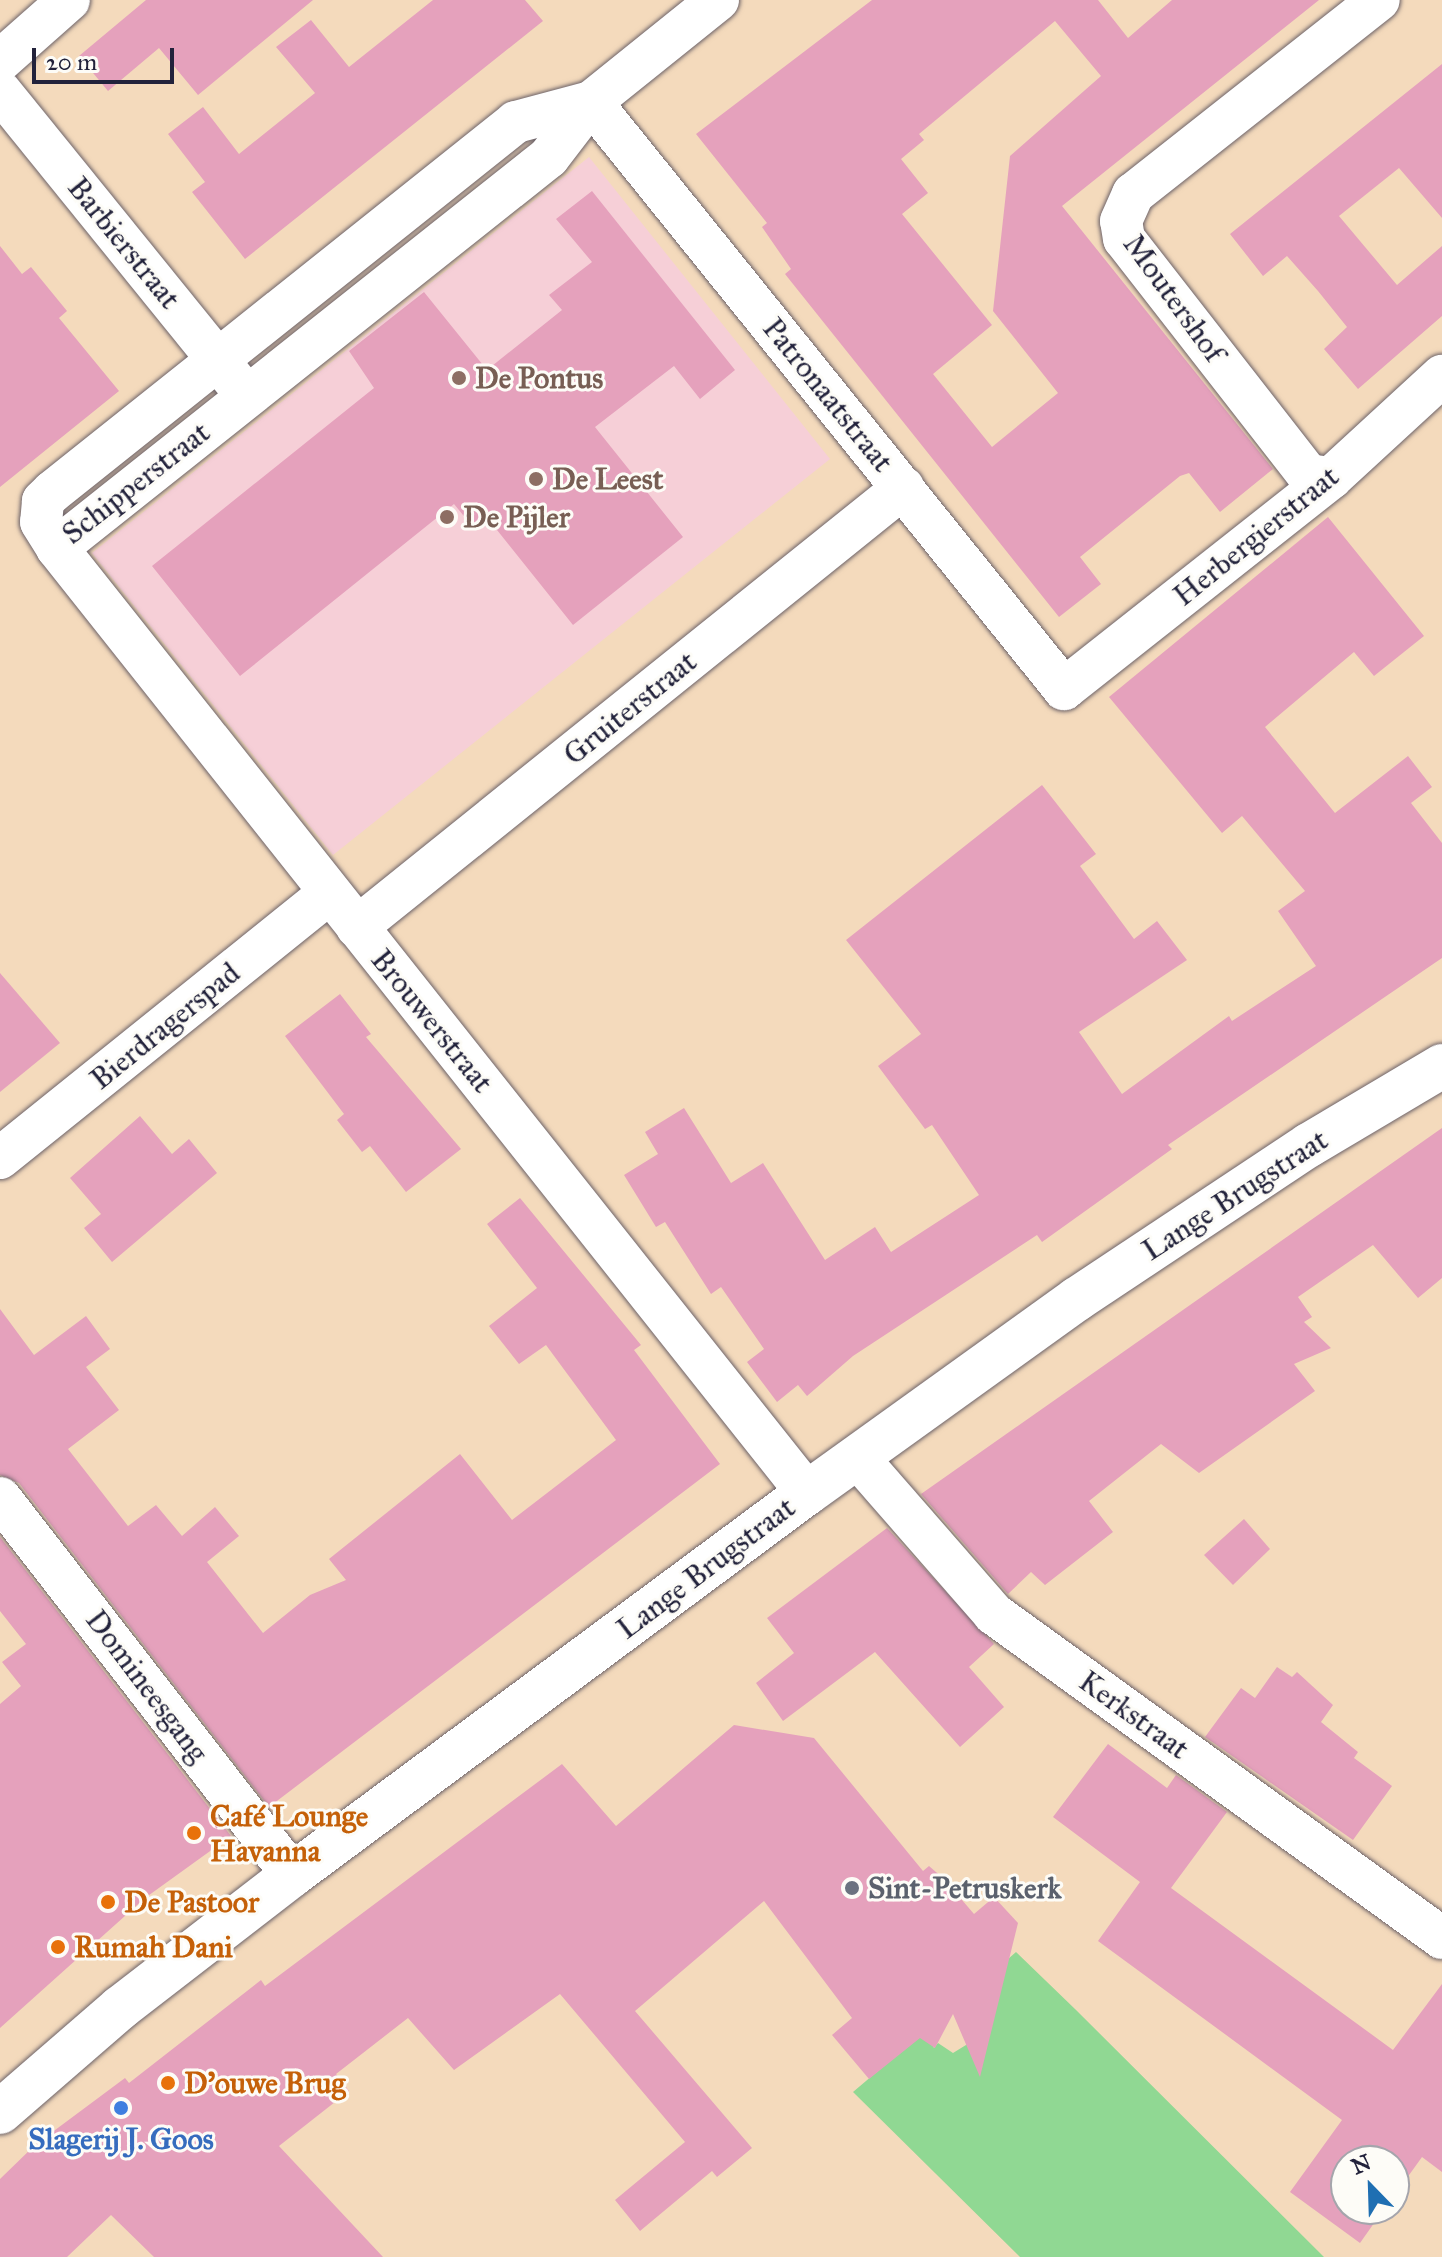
<!DOCTYPE html>
<html>
<head>
<meta charset="utf-8">
<style>
  body { margin:0 }
  #map { position:relative; width:1442px; height:2257px; overflow:hidden; background:#f4dabc; font-family:"IM FELL Great Primer",serif }
  div>[style] { position:absolute }
  [style*='--x'] { left:calc(var(--x)*1px); top:calc(var(--y)*1px); width:calc(var(--w)*1px); rotate:calc(var(--a)*1deg) }
  .built>* { inset:0; background:#f6cfd7 }
  .green>* { inset:0; background:#90d893 }
  .building>* { inset:0; background:#e5a1bc }
  .roads { filter:drop-shadow(0 0 2px #6c6268) drop-shadow(0 0 2px #6c6268) }
  .minor>* { height:42px; margin:-21px; padding:0 21px; transform-origin:21px; border-radius:21px; background:#fff }
  .tertiary>* { height:44px; margin:-22px; padding:0 22px; transform-origin:22px; border-radius:22px; background:#fff }
  .dots>* { width:22px; height:22px; translate:-50% -50%; box-sizing:border-box; border:4px solid #fdfcf7; border-radius:50% }
  span { translate:-50% -50%; white-space:nowrap; text-align:center; line-height:1.15; -webkit-text-stroke:6px #fdfcf7; paint-order:stroke }
  .street-label { font-size:30px; color:#22223b }
  .education-label { font-size:30px; color:#785e54; font-weight:700 }
  .left { translate:0 -50%; text-align:left }
  .food-label { font-size:30px; color:#c56008; font-weight:700 }
  .worship-label { font-size:30px; color:#5b616d; font-weight:700 }
  .shop-label { font-size:30px; color:#366cbe; font-weight:700 }
  .north { position:absolute; left:1330px; top:2145px; width:80px; height:80px; box-sizing:border-box; background:#fdfcf7; border:2px solid #a5a5ac; border-radius:50%; rotate:337deg; font-size:22px; font-weight:700; line-height:32px; text-align:center; color:#22223b }
  .north::after { content:''; display:block; margin:auto; width:28px; height:36px; background:#1f6fb2; clip-path:polygon(50% 0,100% 100%,50% 72%,0 100%) }
  .scale { position:absolute; left:32px; top:48px; width:142px; height:36px; box-sizing:border-box; border:4px solid #22223b; border-top:0; padding-left:10px; font-size:24px; line-height:28px; white-space:nowrap; color:#22223b; -webkit-text-stroke:6px #fdfcf7; paint-order:stroke }
</style>
</head>
<body>
<div id="map">
  <div class="built">
    <div style="clip-path:polygon(589px 157px,830px 459px,333px 855px,92px 553px)"></div>
  </div>
  <div class="green">
    <div style="clip-path:polygon(1016px 1952px,1075px 2009px,1324px 2257px,1020px 2257px,853px 2092px,925px 2031px,934px 2048px,938px 2043px,953px 2053px,966px 2045px,999px 1967px)"></div>
  </div>
  <div class="building">
    <div style="clip-path:polygon(146px 0,313px 0,198px 95px,159px 48px,108px 91px,79px 56px)"></div>
    <div style="clip-path:polygon(433px 0,525px 0,543px 21px,245px 259px,192px 192px,205px 182px,168px 134px,203px 107px,239px 154px,315px 93px,276px 47px,311px 20px,349px 67px)"></div>
    <div style="clip-path:polygon(evenodd,872px 0,1098px 0,1128px 38px,1172px 0,1319px 0,1062px 206px,1273px 469px,1220px 512px,1189px 473px,1180px 476px,1080px 557px,1101px 584px,1059px 617px,785px 274px,791px 269px,762px 227px,767px 223px,696px 134px,872px 0,1055px 21px,1101px 76px,1010px 156px,993px 311px,1058px 393px,992px 447px,933px 374px,992px 325px,902px 214px,928px 193px,901px 159px,924px 140px,919px 134px,1055px 21px)"></div>
    <div style="clip-path:polygon(1442px 64px,1442px 218px,1399px 168px,1339px 216px,1397px 285px,1442px 246px,1442px 316px,1358px 389px,1324px 349px,1347px 327px,1318px 291px,1287px 256px,1263px 276px,1230px 234px)"></div>
    <div style="clip-path:polygon(592px 191px,735px 370px,700px 399px,674px 366px,595px 427px,683px 537px,573px 625px,485px 515px,472px 526px,454px 504px,240px 676px,152px 566px,374px 388px,349px 351px,424px 292px,487px 370px,562px 310px,549px 295px,592px 262px,556px 219px)"></div>
    <div style="clip-path:polygon(0 246px,22px 274px,31px 267px,67px 311px,59px 318px,119px 391px,0 487px)"></div>
    <div style="clip-path:polygon(1328px 517px,1424px 636px,1374px 676px,1354px 652px,1265px 727px,1335px 813px,1408px 756px,1432px 787px,1411px 803px,1442px 843px,1442px 958px,1168px 1145px,1172px 1149px,1042px 1242px,1037px 1235px,853px 1356px,807px 1396px,798px 1385px,777px 1402px,747px 1362px,764px 1349px,721px 1287px,711px 1294px,665px 1222px,656px 1227px,624px 1175px,658px 1154px,645px 1132px,684px 1108px,731px 1183px,763px 1163px,825px 1260px,875px 1227px,891px 1252px,979px 1195px,932px 1125px,925px 1129px,878px 1066px,921px 1034px,846px 940px,1042px 785px,1096px 854px,1080px 866px,1134px 939px,1157px 921px,1187px 960px,1079px 1032px,1122px 1094px,1229px 1016px,1232px 1021px,1316px 966px,1278px 911px,1305px 891px,1242px 816px,1222px 833px,1109px 697px)"></div>
    <div style="clip-path:polygon(0 973px,60px 1043px,0 1092px)"></div>
    <div style="clip-path:polygon(340px 994px,371px 1034px,366px 1037px,461px 1149px,406px 1192px,370px 1146px,362px 1152px,337px 1120px,344px 1114px,285px 1036px)"></div>
    <div style="clip-path:polygon(140px 1116px,172px 1154px,189px 1139px,217px 1173px,112px 1262px,84px 1228px,101px 1214px,70px 1178px)"></div>
    <div style="clip-path:polygon(1442px 1128px,1442px 1278px,1418px 1298px,1373px 1245px,1298px 1297px,1312px 1317px,1304px 1322px,1331px 1348px,1294px 1364px,1315px 1391px,1199px 1473px,1161px 1444px,1089px 1501px,1113px 1532px,1045px 1585px,1031px 1572px,1008px 1594px,921px 1494px)"></div>
    <div style="clip-path:polygon(520px 1198px,641px 1345px,634px 1350px,720px 1464px,269px 1807px,19px 1483px,0 1475px,0 1309px,34px 1355px,86px 1316px,110px 1349px,86px 1367px,119px 1410px,68px 1449px,128px 1526px,156px 1505px,182px 1536px,215px 1507px,239px 1536px,207px 1562px,263px 1633px,310px 1595px,346px 1580px,329px 1559px,460px 1454px,512px 1520px,616px 1440px,546px 1345px,519px 1364px,489px 1326px,537px 1288px,487px 1224px)"></div>
    <div style="clip-path:polygon(1244px 1519px,1270px 1549px,1233px 1585px,1204px 1555px)"></div>
    <div style="clip-path:polygon(887px 1528px,994px 1644px,969px 1667px,1004px 1707px,960px 1747px,875px 1652px,783px 1721px,756px 1683px,794px 1653px,767px 1618px)"></div>
    <div style="clip-path:polygon(0 1537px,231px 1836px,145px 1898px,0 2028px,0 1704px,21px 1686px,2px 1662px,26px 1644px,0 1611px)"></div>
    <div style="clip-path:polygon(1277px 1667px,1292px 1677px,1297px 1672px,1333px 1705px,1321px 1722px,1358px 1752px,1354px 1758px,1392px 1786px,1353px 1840px,1205px 1737px,1241px 1688px,1255px 1698px)"></div>
    <div style="clip-path:polygon(734px 1725px,814px 1738px,923px 1871px,929px 1866px,944px 1879px,974px 1914px,994px 1897px,1018px 1923px,980px 2077px,953px 2014px,935px 2048px,920px 2038px,869px 2079px,832px 2035px,852px 2018px,764px 1901px,635px 2011px,752px 2148px,717px 2177px,712px 2171px,640px 2231px,615px 2200px,685px 2142px,560px 1994px,454px 2070px,408px 2018px,336px 2074px,349px 2091px,279px 2146px,383px 2257px,154px 2257px,111px 2215px,67px 2257px,0 2257px,0 2179px,35px 2145px,125px 2078px,129px 2083px,261px 1980px,265px 1986px,562px 1764px,616px 1826px)"></div>
    <div style="clip-path:polygon(1108px 1744px,1167px 1788px,1176px 1775px,1227px 1812px,1171px 1888px,1393px 2050px,1442px 1984px,1442px 2172px,1422px 2157px,1394px 2196px,1394px 2161px,1346px 2161px,1346px 2209px,1384px 2209px,1360px 2243px,1290px 2192px,1342px 2120px,1098px 1941px,1140px 1882px,1053px 1817px)"></div>
  </div>
  <div class="roads">
    <div class="minor">
      <div style="--x:0;--y:61;--w:92;--a:-41.5"></div>
      <div style="--x:0;--y:91;--w:375;--a:51"></div>
      <div style="--x:591;--y:102;--w:78;--a:165.1"></div>
      <div style="--x:516;--y:122;--w:593;--a:141.43"></div>
      <div style="--x:52;--y:492;--w:13;--a:135"></div>
      <div style="--x:43;--y:501;--w:21;--a:95"></div>
      <div style="--x:41;--y:522;--w:31;--a:58"></div>
      <div style="--x:57;--y:548;--w:628;--a:-38.47"></div>
      <div style="--x:549;--y:157;--w:69;--a:-52.6"></div>
      <div style="--x:591;--y:102;--w:163;--a:-38.8"></div>
      <div style="--x:591;--y:102;--w:754;--a:51.14"></div>
      <div style="--x:1064;--y:689;--w:340;--a:-38.3"></div>
      <div style="--x:1331;--y:478;--w:151;--a:-42.6"></div>
      <div style="--x:1331;--y:478;--w:23;--a:-173"></div>
      <div style="--x:1308;--y:475;--w:299;--a:-127.9"></div>
      <div style="--x:1124;--y:239;--w:18;--a:-99"></div>
      <div style="--x:1121;--y:221;--w:30;--a:-66"></div>
      <div style="--x:1133;--y:194;--w:313;--a:-38.3"></div>
      <div style="--x:57;--y:548;--w:1206;--a:51.56"></div>
      <div style="--x:357;--y:927;--w:701;--a:-38.8"></div>
      <div style="--x:0;--y:1158;--w:423;--a:-38.8"></div>
      <div style="--x:857;--y:1457;--w:208;--a:48.9"></div>
      <div style="--x:994;--y:1614;--w:553;--a:35.87"></div>
      <div style="--x:0;--y:1498;--w:477;--a:52.2"></div>
    </div>
    <div class="tertiary">
      <div style="--x:0;--y:2112;--w:159;--a:-40.9"></div>
      <div style="--x:120;--y:2008;--w:217;--a:-37.7"></div>
      <div style="--x:292;--y:1875;--w:641;--a:-36.57"></div>
      <div style="--x:807;--y:1493;--w:332;--a:-35.7"></div>
      <div style="--x:1077;--y:1299;--w:278;--a:-33.6"></div>
      <div style="--x:1309;--y:1145;--w:155;--a:-30.7"></div>
    </div>
  </div>
  <div class="dots">
    <div style="left:459px;top:378px;background:#8d6e63"></div>
    <div style="left:536px;top:479px;background:#8d6e63"></div>
    <div style="left:447px;top:517px;background:#8d6e63"></div>
    <div style="left:194px;top:1833px;background:#e8710a"></div>
    <div style="left:852px;top:1888px;background:#6b7280"></div>
    <div style="left:108px;top:1902px;background:#e8710a"></div>
    <div style="left:58px;top:1947px;background:#e8710a"></div>
    <div style="left:168px;top:2083px;background:#e8710a"></div>
    <div style="left:121px;top:2108px;background:#3f7fe0"></div>
  </div>
  <div class="street-label">
    <span style="left:124px;top:243px;rotate:51deg">Barbierstraat</span>
    <span style="left:1174px;top:298px;rotate:54deg">Moutershof</span>
    <span style="left:828px;top:395px;rotate:51deg">Patronaatstraat</span>
    <span style="left:136px;top:483px;rotate:-38deg">Schipperstraat</span>
    <span style="left:1256px;top:536px;rotate:-39deg">Herbergierstraat</span>
    <span style="left:630px;top:708px;rotate:-39deg">Gruiterstraat</span>
    <span style="left:432px;top:1021px;rotate:51deg">Brouwerstraat</span>
    <span style="left:165px;top:1026px;rotate:-39deg">Bierdragerspad</span>
    <span style="left:1235px;top:1195px;rotate:-33deg">Lange Brugstraat</span>
    <span style="left:706px;top:1568px;rotate:-37deg">Lange Brugstraat</span>
    <span style="left:147px;top:1686px;rotate:53deg">Domineesgang</span>
    <span style="left:1134px;top:1715px;rotate:36deg">Kerkstraat</span>
  </div>
  <div class="education-label">
    <span class="left" style="left:475px;top:378px">De Pontus</span>
    <span class="left" style="left:552px;top:479px">De Leest</span>
    <span class="left" style="left:463px;top:517px">De Pijler</span>
  </div>
  <div class="food-label">
    <span class="left" style="left:210px;top:1833px">Café Lounge<br>Havanna</span>
    <span class="left" style="left:124px;top:1902px">De Pastoor</span>
    <span class="left" style="left:74px;top:1947px">Rumah Dani</span>
    <span class="left" style="left:184px;top:2083px">D'ouwe Brug</span>
  </div>
  <div class="worship-label">
    <span class="left" style="left:868px;top:1888px">Sint-Petruskerk</span>
  </div>
  <div class="shop-label">
    <span style="left:121px;top:2139px">Slagerij J. Goos</span>
  </div>
  <div class="north">N</div>
  <div class="scale">20 m</div>
</div>
</body>
</html>
